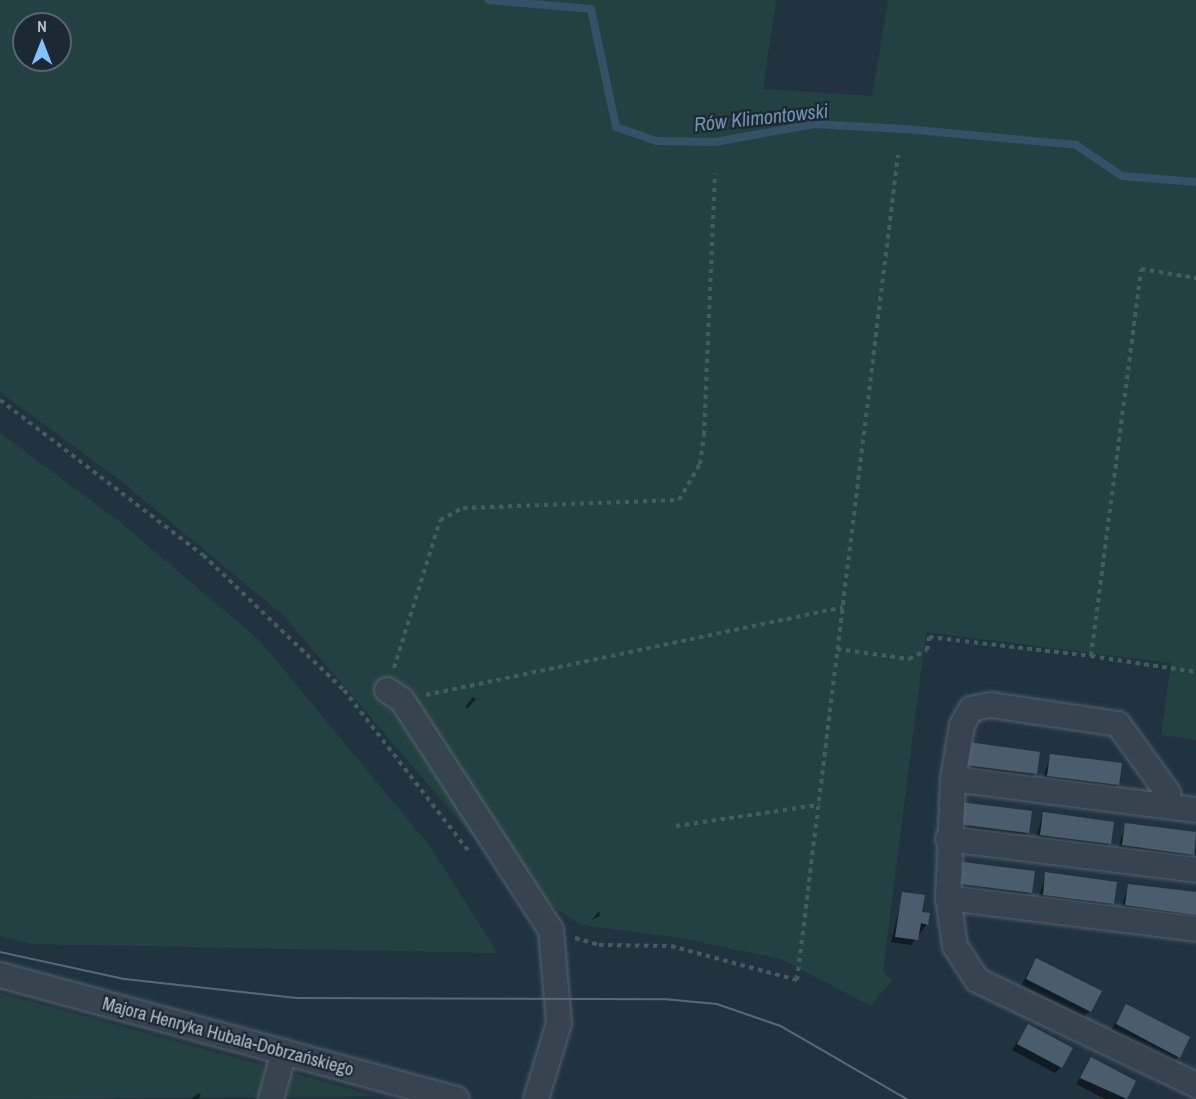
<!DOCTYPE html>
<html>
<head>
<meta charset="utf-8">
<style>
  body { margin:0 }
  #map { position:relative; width:1196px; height:1099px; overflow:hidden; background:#223340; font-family:"Archivo Narrow",sans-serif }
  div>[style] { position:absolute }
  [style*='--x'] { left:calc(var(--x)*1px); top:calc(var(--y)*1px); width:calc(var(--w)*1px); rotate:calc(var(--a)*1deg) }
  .green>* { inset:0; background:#244141 }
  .shadow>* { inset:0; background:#0007 }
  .stream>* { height:8px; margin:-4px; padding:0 4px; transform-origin:4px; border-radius:4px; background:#355168 }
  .building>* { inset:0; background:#4b5d6c }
  .path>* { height:4px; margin-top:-2px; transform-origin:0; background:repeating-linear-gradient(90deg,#435d5d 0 4.5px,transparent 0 9px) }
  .roads { filter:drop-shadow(0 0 2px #55626e) drop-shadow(0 0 2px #55626e) }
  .minor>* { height:24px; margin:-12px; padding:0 12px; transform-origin:12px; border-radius:12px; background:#374450 }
  .tram>* { height:1.5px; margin:-0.75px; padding:0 0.75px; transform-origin:0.75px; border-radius:0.75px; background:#586977 }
  span { translate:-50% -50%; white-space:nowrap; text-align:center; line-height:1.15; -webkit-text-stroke:4.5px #1c2935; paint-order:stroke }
  .street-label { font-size:18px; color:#b3bfcb }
  .water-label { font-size:20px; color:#7094b0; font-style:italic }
  .north { position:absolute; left:12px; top:12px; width:60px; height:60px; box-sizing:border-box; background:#1c2935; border:2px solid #586571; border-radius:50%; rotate:0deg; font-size:16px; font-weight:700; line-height:24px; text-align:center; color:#b3bfcb }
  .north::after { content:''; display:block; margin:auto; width:21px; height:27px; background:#84c2ff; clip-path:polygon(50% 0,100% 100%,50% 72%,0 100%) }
</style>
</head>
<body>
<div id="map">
  <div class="green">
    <div style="clip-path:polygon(evenodd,0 0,776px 0,763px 89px,872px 96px,888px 0,1196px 0,1196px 740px,1161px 735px,1171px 663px,926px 632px,883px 971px,892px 980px,871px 1006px,781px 959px,681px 938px,581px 925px,534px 894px,507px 852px,487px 853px,283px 615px,120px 480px,0 392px,0 0,24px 24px,60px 24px,60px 60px,24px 60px,24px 24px)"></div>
    <div style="clip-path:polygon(0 433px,120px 522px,259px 640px,429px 845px,498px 953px,32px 944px,0 936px)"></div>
    <div style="clip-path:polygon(0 993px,376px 1096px,0 1099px)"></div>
  </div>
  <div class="shadow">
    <div style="clip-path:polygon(473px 697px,476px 699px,468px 708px,465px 707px)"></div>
    <div style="clip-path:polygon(963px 750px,1035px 773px,1030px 779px,960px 770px)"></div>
    <div style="clip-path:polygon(1051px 755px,1118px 784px,1112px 790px,1042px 781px)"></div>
    <div style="clip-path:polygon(955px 809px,1027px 833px,1022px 838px,952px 829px)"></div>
    <div style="clip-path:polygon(1043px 814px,1110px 843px,1104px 849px,1035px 840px)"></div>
    <div style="clip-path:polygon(1126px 825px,1192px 854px,1186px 860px,1117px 851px)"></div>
    <div style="clip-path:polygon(963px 863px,1030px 892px,1025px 898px,955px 889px)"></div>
    <div style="clip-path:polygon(1046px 874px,1113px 903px,1107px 909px,1038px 900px)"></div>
    <div style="clip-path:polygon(1129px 885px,1196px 894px,1195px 914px,1190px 920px,1120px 911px)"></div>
    <div style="clip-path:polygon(903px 894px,927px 924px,911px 945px,891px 942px)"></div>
    <div style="clip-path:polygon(599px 911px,600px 916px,591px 920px,594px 917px)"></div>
    <div style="clip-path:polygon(1036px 960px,1090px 1011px,1084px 1017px,1021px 985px)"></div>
    <div style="clip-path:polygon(1126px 1006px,1179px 1057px,1173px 1062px,1111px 1030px)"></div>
    <div style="clip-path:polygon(1028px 1026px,1061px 1067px,1055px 1073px,1012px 1050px)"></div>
    <div style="clip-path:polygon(1091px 1059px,1134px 1082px,1125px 1099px,1105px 1099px,1076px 1084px)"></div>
    <div style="clip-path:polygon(201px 1093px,199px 1099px,191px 1099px,197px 1094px)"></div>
  </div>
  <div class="stream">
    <div style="--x:489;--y:0;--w:102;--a:5"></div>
    <div style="--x:591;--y:9;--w:121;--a:78"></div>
    <div style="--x:616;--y:127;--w:43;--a:18.9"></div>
    <div style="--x:657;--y:141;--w:58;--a:1"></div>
    <div style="--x:715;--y:142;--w:101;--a:-10.3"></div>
    <div style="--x:814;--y:124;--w:91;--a:3.1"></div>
    <div style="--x:905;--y:129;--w:172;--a:5.3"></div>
    <div style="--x:1076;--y:145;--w:55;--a:34"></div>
    <div style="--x:1122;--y:176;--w:74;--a:4.6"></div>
  </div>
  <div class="building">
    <div style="clip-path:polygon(968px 742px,1040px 752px,1037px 774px,965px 765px)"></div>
    <div style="clip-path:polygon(1050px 754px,1122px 763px,1119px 785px,1047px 776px)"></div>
    <div style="clip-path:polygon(960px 802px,1032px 811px,1029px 833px,957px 824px)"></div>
    <div style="clip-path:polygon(1043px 812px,1114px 822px,1111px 844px,1040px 835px)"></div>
    <div style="clip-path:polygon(1125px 823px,1196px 832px,1194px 855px,1122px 845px)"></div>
    <div style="clip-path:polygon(963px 862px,1035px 871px,1032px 893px,960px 884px)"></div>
    <div style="clip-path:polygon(1045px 872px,1117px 882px,1114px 904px,1043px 895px)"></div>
    <div style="clip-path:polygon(1128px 884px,1196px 892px,1196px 915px,1125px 905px)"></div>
    <div style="clip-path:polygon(902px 892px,925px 895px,922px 912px,930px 913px,928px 925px,921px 923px,918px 940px,895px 937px)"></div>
    <div style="clip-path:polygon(1036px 958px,1102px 991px,1091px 1012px,1026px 979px)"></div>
    <div style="clip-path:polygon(1126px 1004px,1190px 1037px,1180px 1058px,1116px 1024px)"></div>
    <div style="clip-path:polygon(1028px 1024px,1073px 1048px,1062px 1068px,1017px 1044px)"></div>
    <div style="clip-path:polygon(1091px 1057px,1136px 1081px,1127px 1099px,1080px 1078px)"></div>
  </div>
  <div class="path">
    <div style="--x:0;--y:400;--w:255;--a:37.4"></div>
    <div style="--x:203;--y:555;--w:195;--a:43.8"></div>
    <div style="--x:344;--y:690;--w:206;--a:52.3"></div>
    <div style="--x:837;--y:649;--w:73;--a:7.9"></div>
    <div style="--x:909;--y:659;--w:20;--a:-27"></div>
    <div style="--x:927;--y:650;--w:13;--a:-81"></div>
    <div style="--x:929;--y:637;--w:163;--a:6.7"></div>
    <div style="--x:1091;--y:656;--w:390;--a:-82.6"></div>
    <div style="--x:1141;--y:269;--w:56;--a:9.3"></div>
    <div style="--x:1091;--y:656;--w:106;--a:8.7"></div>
    <div style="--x:394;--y:668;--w:155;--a:-72.7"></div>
    <div style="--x:440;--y:520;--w:26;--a:-28"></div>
    <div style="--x:463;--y:508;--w:216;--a:-2.1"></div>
    <div style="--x:679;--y:500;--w:42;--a:-59.7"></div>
    <div style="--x:700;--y:464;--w:29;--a:-82"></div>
    <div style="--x:704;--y:435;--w:262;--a:-87.6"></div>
    <div style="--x:426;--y:695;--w:426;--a:-11.9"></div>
    <div style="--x:676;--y:826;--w:145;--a:-8.4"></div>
    <div style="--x:575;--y:938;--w:25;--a:16"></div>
    <div style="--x:599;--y:945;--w:72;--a:0.8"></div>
    <div style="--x:671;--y:946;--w:131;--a:15.1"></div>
    <div style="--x:797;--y:980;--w:831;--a:-83.02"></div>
  </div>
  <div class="roads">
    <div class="minor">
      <div style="--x:387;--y:690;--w:18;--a:34"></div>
      <div style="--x:402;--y:700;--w:274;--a:57.1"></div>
      <div style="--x:551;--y:930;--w:93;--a:85.1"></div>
      <div style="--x:559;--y:1023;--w:79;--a:106.8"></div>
      <div style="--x:953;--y:779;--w:245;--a:7.3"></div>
      <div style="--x:1167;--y:806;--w:13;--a:-86"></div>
      <div style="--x:1168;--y:793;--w:85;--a:-125.9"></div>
      <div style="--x:1118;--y:724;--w:128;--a:-171.5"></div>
      <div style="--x:991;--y:705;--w:20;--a:169"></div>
      <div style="--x:971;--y:709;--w:18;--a:119"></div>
      <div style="--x:962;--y:725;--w:55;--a:99.5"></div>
      <div style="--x:953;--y:779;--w:119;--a:92.4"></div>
      <div style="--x:948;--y:898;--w:49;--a:81.7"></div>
      <div style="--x:955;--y:946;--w:40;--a:57.1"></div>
      <div style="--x:977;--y:980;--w:243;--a:25.6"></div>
      <div style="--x:948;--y:839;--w:250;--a:7.1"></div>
      <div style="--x:948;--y:898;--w:250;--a:7.1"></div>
      <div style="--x:0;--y:975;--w:473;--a:15.2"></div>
      <div style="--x:271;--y:1099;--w:49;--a:-74.5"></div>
    </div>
  </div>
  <div class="tram">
    <div style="--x:0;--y:952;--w:128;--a:12.2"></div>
    <div style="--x:125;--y:979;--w:172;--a:6.3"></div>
    <div style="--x:296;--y:998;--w:368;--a:0.2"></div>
    <div style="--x:664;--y:999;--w:53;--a:5.4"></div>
    <div style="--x:717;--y:1004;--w:68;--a:19"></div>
    <div style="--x:781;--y:1026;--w:146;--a:30.1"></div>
  </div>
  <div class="street-label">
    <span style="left:228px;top:1037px;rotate:15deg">Majora Henryka Hubala-Dobrzańskiego</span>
  </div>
  <div class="water-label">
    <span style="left:761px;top:117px;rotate:-6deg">Rów Klimontowski</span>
  </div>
  <div class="north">N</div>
</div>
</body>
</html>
